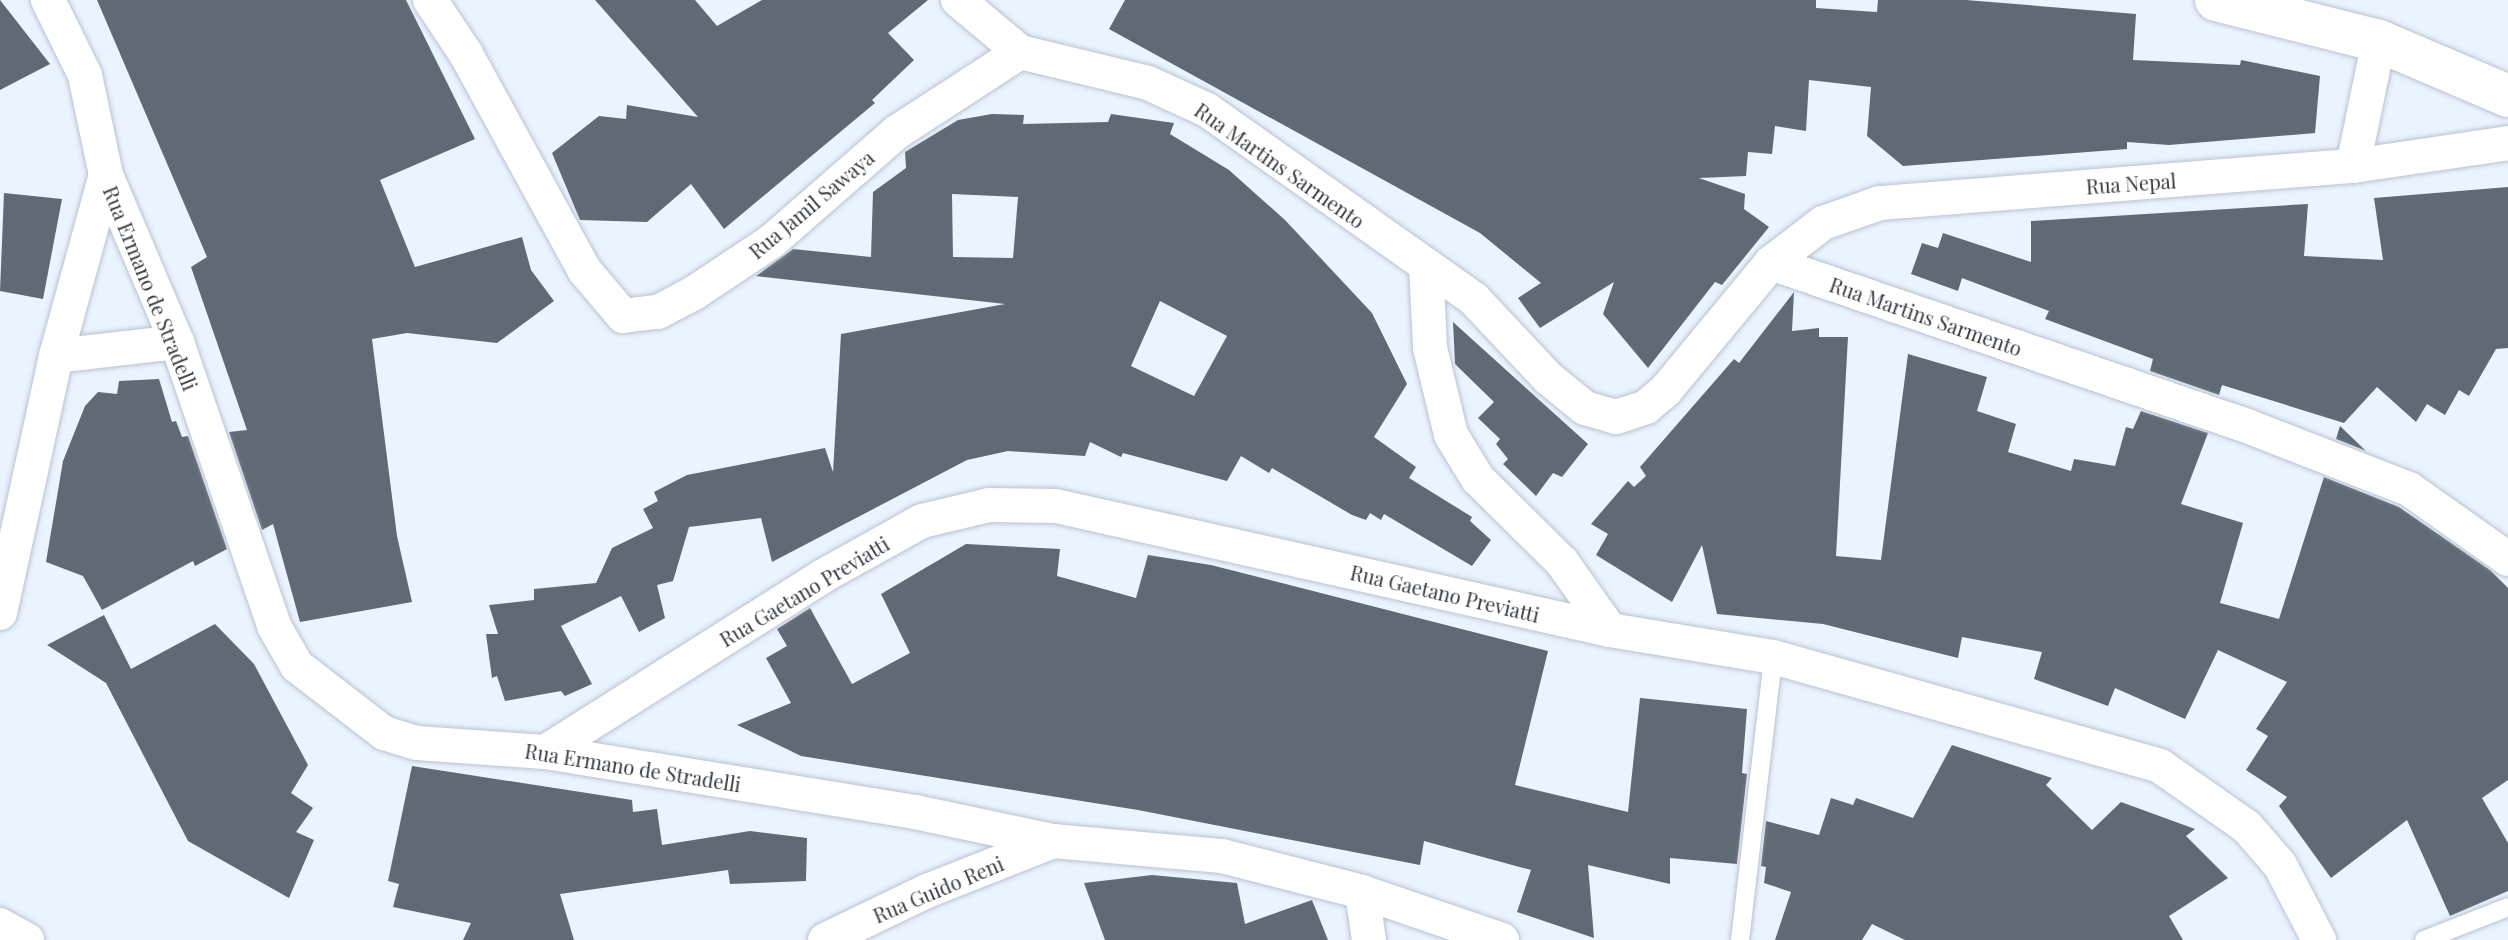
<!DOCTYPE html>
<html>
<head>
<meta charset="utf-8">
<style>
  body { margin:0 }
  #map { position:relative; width:2508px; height:940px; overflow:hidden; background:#eaf3fe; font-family:"Playfair Display",serif }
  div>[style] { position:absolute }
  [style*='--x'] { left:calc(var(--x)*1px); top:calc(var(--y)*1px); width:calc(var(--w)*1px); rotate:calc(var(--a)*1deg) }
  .building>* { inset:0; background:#606a75 }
  .roads { filter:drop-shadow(0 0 2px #b8c3d0) drop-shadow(0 0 2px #b8c3d0) }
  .service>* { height:18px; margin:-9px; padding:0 9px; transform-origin:9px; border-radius:9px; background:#fff }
  .minor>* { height:34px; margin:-17px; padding:0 17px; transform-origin:17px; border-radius:17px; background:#fff }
  .tertiary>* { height:42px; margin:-21px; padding:0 21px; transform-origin:21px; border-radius:21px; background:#fff }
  span { translate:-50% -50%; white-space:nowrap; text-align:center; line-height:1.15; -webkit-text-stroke:8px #fff; paint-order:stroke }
  .street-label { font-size:20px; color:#33383d }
</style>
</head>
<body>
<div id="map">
  <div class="building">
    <div style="clip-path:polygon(0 0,50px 64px,0 90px)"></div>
    <div style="clip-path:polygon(97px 0,406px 0,475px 139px,380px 180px,415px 267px,522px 237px,531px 270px,554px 301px,497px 343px,407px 333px,372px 339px,397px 536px,412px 602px,300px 622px,273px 524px,262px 530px,229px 432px,247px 430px,191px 267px,207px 257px)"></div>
    <div style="clip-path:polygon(595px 0,695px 0,717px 26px,762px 0,928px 0,888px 33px,914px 60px,872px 100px,875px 103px,724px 229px,691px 184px,647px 222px,580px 220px,552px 153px,599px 116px,626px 119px,627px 105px,698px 117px)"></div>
    <div style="clip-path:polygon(1125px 0,1816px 0,1816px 8px,1877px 12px,1878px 0,1966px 0,2136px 14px,2133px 60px,2240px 65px,2241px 60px,2320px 76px,2315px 133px,2169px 145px,2127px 142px,2127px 149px,1903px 166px,1867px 136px,1871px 87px,1809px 80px,1806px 131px,1775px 126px,1772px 154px,1748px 152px,1746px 176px,1699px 178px,1745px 194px,1744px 209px,1769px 227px,1722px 285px,1715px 282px,1648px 368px,1603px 314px,1614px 282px,1540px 328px,1518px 298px,1541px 283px,1480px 233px,1109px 29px)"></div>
    <div style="clip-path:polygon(evenodd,992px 114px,1024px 115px,1023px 124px,1108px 122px,1111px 114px,1174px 123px,1170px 134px,1229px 170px,1285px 220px,1372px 313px,1407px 384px,1374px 437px,1416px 467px,1409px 478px,1472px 517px,1470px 521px,1491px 540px,1472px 566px,1384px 514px,1381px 520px,1370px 513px,1366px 520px,1352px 515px,1272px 468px,1269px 473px,1241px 456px,1227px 481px,1123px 453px,1121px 457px,1090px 442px,1085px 456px,1008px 451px,967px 460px,772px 562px,761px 518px,689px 527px,673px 581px,657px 585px,665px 618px,639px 632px,621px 596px,561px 626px,592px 684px,565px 696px,561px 691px,505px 701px,497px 676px,492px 678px,486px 634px,498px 634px,489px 605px,534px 600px,534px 589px,596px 583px,612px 548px,653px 528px,643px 509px,658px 501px,654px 492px,687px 475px,825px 448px,833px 472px,841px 334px,1005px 304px,756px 276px,793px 249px,871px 257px,873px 192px,906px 168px,905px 152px,958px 120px,992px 114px,952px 194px,1018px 197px,1013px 258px,953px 257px,952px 194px,992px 114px,1160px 301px,1227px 336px,1194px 396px,1131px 366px,1160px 301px)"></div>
    <div style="clip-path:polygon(2508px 187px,2508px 348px,2496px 349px,2469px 396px,2459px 390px,2445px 415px,2427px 404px,2416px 422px,2377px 387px,2344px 423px,2222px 385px,2219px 395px,2150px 371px,2153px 359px,2045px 319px,2049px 311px,1962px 278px,1958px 291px,1911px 274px,1922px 243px,1938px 248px,1943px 233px,2031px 262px,2031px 221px,2308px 204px,2304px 256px,2383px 260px,2374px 198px)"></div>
    <div style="clip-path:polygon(4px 193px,62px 199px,43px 299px,0 291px)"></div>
    <div style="clip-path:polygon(1794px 292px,1792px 331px,1819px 328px,1819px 337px,1848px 337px,1836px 556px,1881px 560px,1908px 354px,1987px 377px,1977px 411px,2016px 424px,2008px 452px,2071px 471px,2074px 459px,2115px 466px,2126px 427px,2133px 429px,2141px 411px,2208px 433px,2181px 504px,2243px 523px,2220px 603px,2279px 619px,2324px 477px,2399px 507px,2490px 570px,2508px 588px,2508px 780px,2482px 798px,2508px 843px,2508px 891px,2450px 916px,2407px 820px,2331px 878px,2279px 806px,2287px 797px,2246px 770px,2268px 736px,2256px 729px,2287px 682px,2218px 650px,2185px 719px,2115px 688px,2108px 706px,2034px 679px,2042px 652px,1962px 637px,1958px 658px,1823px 624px,1717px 614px,1702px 545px,1672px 602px,1596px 555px,1608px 534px,1591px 524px,1628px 481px,1634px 487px,1646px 476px,1640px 467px,1734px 359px,1739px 363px)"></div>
    <div style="clip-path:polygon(1453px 322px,1588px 444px,1562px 477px,1553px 473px,1536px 496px,1503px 464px,1508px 459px,1496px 444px,1500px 439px,1478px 418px,1494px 402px,1455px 364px)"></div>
    <div style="clip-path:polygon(159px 379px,172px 422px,176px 421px,182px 437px,188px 436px,227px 549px,195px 566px,193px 561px,102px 610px,83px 576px,46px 562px,63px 461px,85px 406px,98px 392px,117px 394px,119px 381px)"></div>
    <div style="clip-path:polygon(2340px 426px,2366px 451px,2336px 439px)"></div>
    <div style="clip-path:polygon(966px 544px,1060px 549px,1057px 576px,1136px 598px,1148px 555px,1211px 565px,1548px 651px,1515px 785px,1628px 812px,1640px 698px,1747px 709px,1742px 773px,1747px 774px,1737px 864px,1670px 858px,1670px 884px,1588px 865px,1594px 938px,1517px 912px,1531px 870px,1424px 841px,1420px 865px,1138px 810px,801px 756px,737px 725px,791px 703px,766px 658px,787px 646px,777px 629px,810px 608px,852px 684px,910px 653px,881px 594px)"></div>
    <div style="clip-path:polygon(104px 615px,131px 669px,215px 624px,254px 664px,308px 765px,291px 793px,313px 808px,296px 832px,314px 840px,289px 898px,188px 841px,106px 683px,47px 645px)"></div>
    <div style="clip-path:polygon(1952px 745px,2052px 778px,2046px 785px,2092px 830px,2121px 802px,2195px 829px,2186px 836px,2228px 878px,2169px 916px,2183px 940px,1905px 940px,1872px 924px,1862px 940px,1775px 940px,1791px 892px,1764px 883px,1766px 867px,1761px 866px,1766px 821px,1819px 835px,1831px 798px,1853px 805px,1856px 798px,1913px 818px)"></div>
    <div style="clip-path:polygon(412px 766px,632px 800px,633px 812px,657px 809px,662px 845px,750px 831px,807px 838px,806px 881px,730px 884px,728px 870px,560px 894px,574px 940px,463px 940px,471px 923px,393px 907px,399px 884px,388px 881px)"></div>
    <div style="clip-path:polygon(1152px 875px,1237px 883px,1245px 924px,1312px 900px,1328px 940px,1105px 940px,1084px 883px)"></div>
  </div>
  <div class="roads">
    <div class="service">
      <div style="--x:1740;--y:940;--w:285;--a:-83.3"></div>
      <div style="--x:2424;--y:940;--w:90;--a:-21.4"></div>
    </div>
    <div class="minor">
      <div style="--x:430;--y:0;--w:65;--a:56.3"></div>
      <div style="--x:466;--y:54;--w:247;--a:61.3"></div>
      <div style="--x:585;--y:271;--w:59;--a:49.8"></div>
      <div style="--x:623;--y:316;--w:35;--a:-7"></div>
      <div style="--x:658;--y:312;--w:41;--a:-27.8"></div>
      <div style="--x:694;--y:293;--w:94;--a:-33.7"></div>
      <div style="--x:772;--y:241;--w:166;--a:-41.1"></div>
      <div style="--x:897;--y:132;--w:147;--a:-33"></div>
      <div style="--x:958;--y:0;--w:81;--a:40"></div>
      <div style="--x:1020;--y:52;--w:132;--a:13.6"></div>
      <div style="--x:1148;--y:83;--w:65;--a:24.6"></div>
      <div style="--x:1207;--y:110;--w:326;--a:35.3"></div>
      <div style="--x:1473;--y:298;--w:110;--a:46.8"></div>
      <div style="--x:1548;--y:378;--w:48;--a:39"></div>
      <div style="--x:1585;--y:408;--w:32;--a:16"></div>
      <div style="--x:1616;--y:417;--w:32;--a:-18"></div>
      <div style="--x:1646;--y:407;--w:26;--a:-40"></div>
      <div style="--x:1666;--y:390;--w:165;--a:-50.4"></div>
      <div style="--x:1771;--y:263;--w:66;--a:-37.6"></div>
      <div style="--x:1823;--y:223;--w:60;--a:-19.3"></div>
      <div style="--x:1880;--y:203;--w:474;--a:-4.5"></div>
      <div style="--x:2353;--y:166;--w:157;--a:-8.4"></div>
      <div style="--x:2353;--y:166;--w:128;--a:-78.3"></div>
      <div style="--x:106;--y:175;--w:181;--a:67"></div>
      <div style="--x:177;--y:342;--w:300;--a:71.1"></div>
      <div style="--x:274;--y:626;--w:46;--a:60.1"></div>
      <div style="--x:297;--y:666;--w:110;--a:37.6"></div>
      <div style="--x:384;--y:733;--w:34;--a:17"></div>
      <div style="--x:417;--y:743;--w:128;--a:4"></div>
      <div style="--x:545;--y:752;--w:375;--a:9.2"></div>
      <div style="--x:915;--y:812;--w:141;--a:11.9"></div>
      <div style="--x:1053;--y:841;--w:170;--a:5.1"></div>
      <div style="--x:1222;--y:856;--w:145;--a:14.4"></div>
      <div style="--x:1362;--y:892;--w:148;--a:18.9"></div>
      <div style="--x:1771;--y:263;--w:498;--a:18.9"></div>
      <div style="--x:2242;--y:424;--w:179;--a:21.3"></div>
      <div style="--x:2409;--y:489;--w:121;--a:35.3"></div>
      <div style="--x:1426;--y:265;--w:83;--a:87.2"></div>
      <div style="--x:1430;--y:348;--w:89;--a:76.4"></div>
      <div style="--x:1451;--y:435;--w:52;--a:58.5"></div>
      <div style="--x:1478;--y:479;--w:118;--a:44.7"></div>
      <div style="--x:1562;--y:562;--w:83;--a:54.8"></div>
      <div style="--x:56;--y:356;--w:122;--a:-6.6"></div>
      <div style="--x:0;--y:613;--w:263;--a:-77.7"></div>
      <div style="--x:56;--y:356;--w:188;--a:-74.6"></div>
      <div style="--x:106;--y:175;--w:102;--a:-101.9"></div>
      <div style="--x:85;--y:75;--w:84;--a:-116.3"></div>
      <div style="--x:545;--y:752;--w:329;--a:-32.3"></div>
      <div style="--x:823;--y:576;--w:113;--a:-29.1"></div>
      <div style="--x:922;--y:521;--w:69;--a:-13.4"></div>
      <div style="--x:989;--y:505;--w:67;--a:0.9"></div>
      <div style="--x:1056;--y:506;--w:568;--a:12.62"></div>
      <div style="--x:1610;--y:630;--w:165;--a:9.4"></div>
      <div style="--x:1773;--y:657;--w:402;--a:15.7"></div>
      <div style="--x:2160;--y:766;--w:106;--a:35"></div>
      <div style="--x:2247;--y:827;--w:50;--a:49"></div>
      <div style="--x:2280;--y:865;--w:85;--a:62.5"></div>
      <div style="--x:1362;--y:892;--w:49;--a:81.7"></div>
      <div style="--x:0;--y:925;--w:31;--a:29"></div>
      <div style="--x:825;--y:940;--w:113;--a:-25.7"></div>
      <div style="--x:927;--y:891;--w:136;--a:-21.6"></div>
    </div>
    <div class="tertiary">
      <div style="--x:2216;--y:0;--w:168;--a:14.1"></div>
      <div style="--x:2379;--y:41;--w:140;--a:23.1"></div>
    </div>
  </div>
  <div class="street-label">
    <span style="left:1280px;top:165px;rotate:35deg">Rua Martins Sarmento</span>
    <span style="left:2131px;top:183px;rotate:-4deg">Rua Nepal</span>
    <span style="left:811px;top:204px;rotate:-40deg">Rua Jamil Sawaya</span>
    <span style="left:151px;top:288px;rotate:68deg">Rua Ermano de Stradelli</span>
    <span style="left:1926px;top:316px;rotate:19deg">Rua Martins Sarmento</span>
    <span style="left:804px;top:591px;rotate:-31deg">Rua Gaetano Previatti</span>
    <span style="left:1445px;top:593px;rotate:13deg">Rua Gaetano Previatti</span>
    <span style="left:633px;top:767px;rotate:9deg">Rua Ermano de Stradelli</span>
    <span style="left:938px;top:889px;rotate:-23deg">Rua Guido Reni</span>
  </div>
</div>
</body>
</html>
